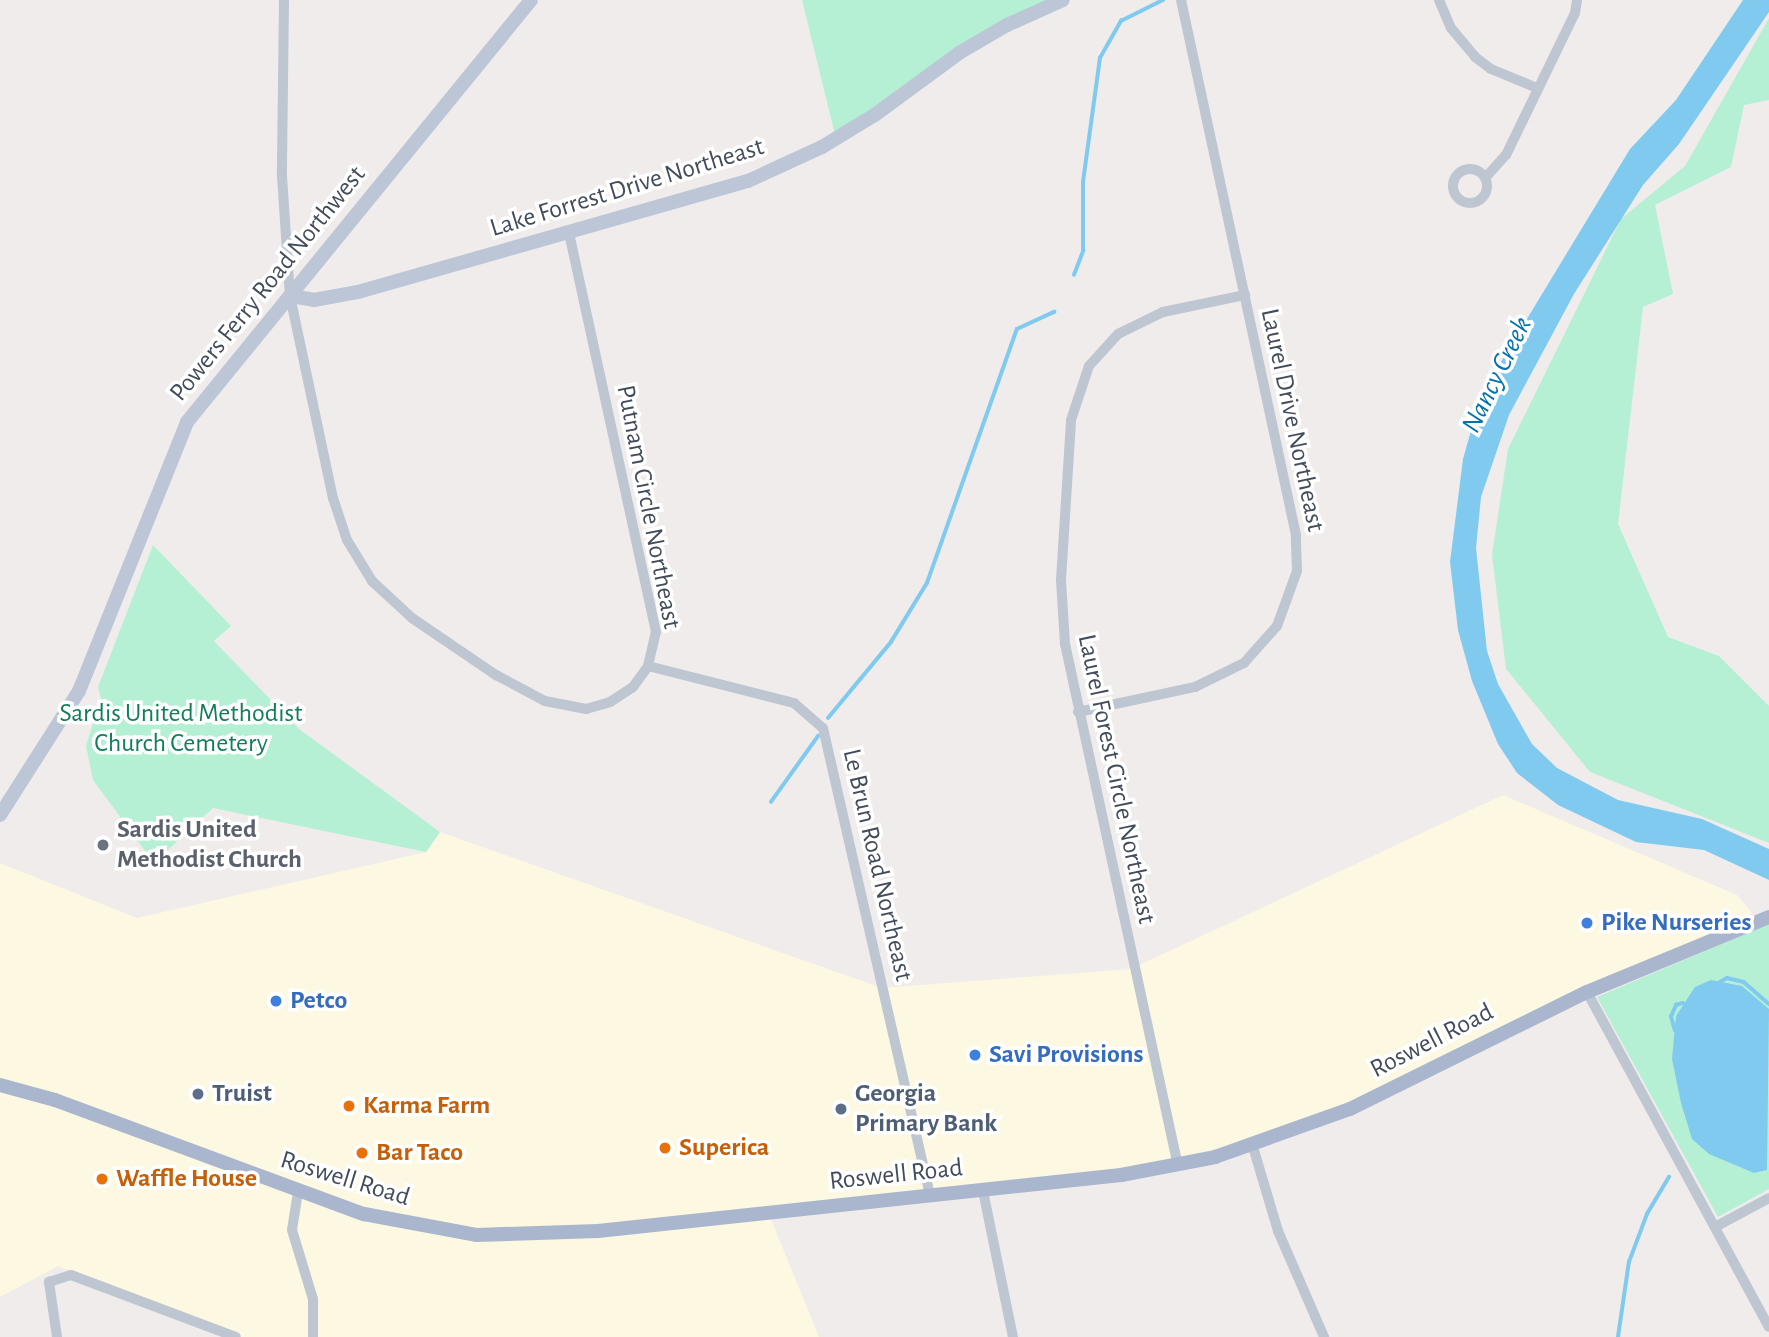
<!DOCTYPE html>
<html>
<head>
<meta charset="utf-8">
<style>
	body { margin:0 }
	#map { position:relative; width:1769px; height:1337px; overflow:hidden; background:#efeceb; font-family:"Alegreya Sans",sans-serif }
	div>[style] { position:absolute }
	.commercial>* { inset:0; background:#fcf8e2 }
	.green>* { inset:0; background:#b6f0d4 }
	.water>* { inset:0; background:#80caf0 }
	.stream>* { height:3.5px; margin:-1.75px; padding:0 1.75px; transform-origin:1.75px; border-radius:1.75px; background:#80caf0 }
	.street>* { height:10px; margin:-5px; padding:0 5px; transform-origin:5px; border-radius:5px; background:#bec6d2 }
	.street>.ring { margin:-5px; padding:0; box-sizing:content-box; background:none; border:10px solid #bec6d2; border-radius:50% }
	.secondary>* { height:14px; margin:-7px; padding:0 7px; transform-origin:7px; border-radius:7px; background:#bcc6d7 }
	.primary>* { height:14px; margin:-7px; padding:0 7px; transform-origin:7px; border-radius:7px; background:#a9b6cd }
	.dots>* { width:19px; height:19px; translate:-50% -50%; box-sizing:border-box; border:4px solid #fff; border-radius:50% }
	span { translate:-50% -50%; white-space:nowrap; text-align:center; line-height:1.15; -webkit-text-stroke:7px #fff; paint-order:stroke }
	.street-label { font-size:26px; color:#434c5a }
	.park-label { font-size:26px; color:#117e56 }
	.worship-label { font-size:26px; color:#5b616d; font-weight:700 }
	.left { translate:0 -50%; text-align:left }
	.shop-label { font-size:26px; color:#366cbe; font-weight:700 }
	.service-label { font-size:26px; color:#4e5e75; font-weight:700 }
	.food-label { font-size:26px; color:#c56008; font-weight:700 }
	.water-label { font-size:28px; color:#0473ac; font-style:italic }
</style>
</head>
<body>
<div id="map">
	<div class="commercial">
		<div style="clip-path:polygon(1503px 795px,1737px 895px,1752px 913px,1355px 1104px,1231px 1145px,1118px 1172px,770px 1217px,819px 1337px,224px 1337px,58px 1266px,0 1297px,0 863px,137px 918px,426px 852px,440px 832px,882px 988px,1131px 969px)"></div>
	</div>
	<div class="green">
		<div style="clip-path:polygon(802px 0,1069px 0,1015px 16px,836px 139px)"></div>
		<div style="clip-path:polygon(1769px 18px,1769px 100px,1744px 105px,1731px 167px,1655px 205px,1673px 294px,1643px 307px,1618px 524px,1668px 637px,1719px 656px,1769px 706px,1769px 843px,1590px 772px,1506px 669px,1492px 555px,1508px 449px,1621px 219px,1685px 166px)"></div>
		<div style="clip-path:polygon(153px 545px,231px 626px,214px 641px,299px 729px,440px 832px,426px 852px,213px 808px,154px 863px,93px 780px,86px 746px,101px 698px,98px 687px)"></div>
		<div style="clip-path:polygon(1769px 924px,1769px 1189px,1718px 1217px,1597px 997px)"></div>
	</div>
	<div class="water">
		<div style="clip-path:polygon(1743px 0,1769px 0,1769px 12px,1679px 144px,1643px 185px,1574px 294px,1509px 415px,1481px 497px,1476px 548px,1487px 651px,1498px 684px,1532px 744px,1557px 768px,1618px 800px,1702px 819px,1769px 849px,1769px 880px,1704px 850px,1636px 842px,1558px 805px,1517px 773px,1498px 744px,1472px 681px,1458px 630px,1450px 562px,1463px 459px,1474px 420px,1499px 365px,1630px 149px,1676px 100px)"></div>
		<div style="clip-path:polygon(1711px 980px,1742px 986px,1769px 1009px,1767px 1170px,1754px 1173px,1709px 1154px,1692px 1139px,1681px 1103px,1672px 1059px,1676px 1016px,1695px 987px)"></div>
	</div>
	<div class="stream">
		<div style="left:1074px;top:275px;width:26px;rotate:-69deg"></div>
		<div style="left:1083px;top:251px;width:69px;rotate:-90deg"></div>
		<div style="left:1083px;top:182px;width:125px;rotate:-82.2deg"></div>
		<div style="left:1100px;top:58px;width:43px;rotate:-60.4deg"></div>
		<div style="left:1121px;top:21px;width:47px;rotate:-26.6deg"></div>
		<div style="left:828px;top:718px;width:99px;rotate:-50.3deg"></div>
		<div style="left:891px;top:642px;width:69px;rotate:-58.6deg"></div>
		<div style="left:927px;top:583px;width:269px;rotate:-70.5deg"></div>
		<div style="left:1017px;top:329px;width:41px;rotate:-24.7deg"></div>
		<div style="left:771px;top:802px;width:81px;rotate:-54.5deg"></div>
		<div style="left:1720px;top:982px;width:8px;rotate:-30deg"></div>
		<div style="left:1727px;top:978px;width:17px;rotate:13deg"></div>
		<div style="left:1744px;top:982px;width:33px;rotate:41deg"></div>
		<div style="left:1675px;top:1031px;width:15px;rotate:-106deg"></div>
		<div style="left:1671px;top:1017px;width:13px;rotate:-67deg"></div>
		<div style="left:1676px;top:1005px;width:7px;rotate:-16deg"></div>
		<div style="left:1618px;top:1337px;width:76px;rotate:-81.7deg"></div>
		<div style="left:1629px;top:1262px;width:51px;rotate:-69.4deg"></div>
		<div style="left:1647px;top:1214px;width:43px;rotate:-59.3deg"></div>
	</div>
	<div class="street">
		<div style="left:284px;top:0;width:176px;rotate:90.7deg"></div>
		<div style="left:282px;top:176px;width:120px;rotate:86.2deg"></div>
		<div style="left:290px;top:296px;width:207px;rotate:78deg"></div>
		<div style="left:333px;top:498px;width:44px;rotate:71.6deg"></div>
		<div style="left:347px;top:540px;width:48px;rotate:58.6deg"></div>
		<div style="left:372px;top:581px;width:54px;rotate:42.8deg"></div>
		<div style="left:412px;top:618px;width:102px;rotate:34.2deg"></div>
		<div style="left:496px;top:675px;width:55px;rotate:28deg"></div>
		<div style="left:545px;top:701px;width:42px;rotate:11deg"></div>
		<div style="left:586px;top:709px;width:25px;rotate:-16deg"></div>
		<div style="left:610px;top:702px;width:27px;rotate:-33deg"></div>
		<div style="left:633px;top:687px;width:26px;rotate:-54deg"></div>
		<div style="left:648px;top:666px;width:35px;rotate:-77deg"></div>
		<div style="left:656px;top:632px;width:408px;rotate:-102.3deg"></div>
		<div style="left:1439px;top:0;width:30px;rotate:67deg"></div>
		<div style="left:1451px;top:28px;width:38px;rotate:50deg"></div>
		<div style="left:1475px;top:57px;width:20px;rotate:37deg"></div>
		<div style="left:1491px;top:69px;width:50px;rotate:22.4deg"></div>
		<div class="ring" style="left:1453px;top:169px;width:24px;height:24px"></div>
		<div style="left:1486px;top:177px;width:30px;rotate:-48deg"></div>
		<div style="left:1506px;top:155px;width:158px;rotate:-64.1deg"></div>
		<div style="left:1575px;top:13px;width:13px;rotate:-81deg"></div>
		<div style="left:648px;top:666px;width:151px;rotate:14.2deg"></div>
		<div style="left:794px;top:703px;width:38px;rotate:41deg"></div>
		<div style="left:823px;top:728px;width:480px;rotate:77.1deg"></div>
		<div style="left:1078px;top:712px;width:120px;rotate:-12.1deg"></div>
		<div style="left:1195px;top:687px;width:55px;rotate:-26.1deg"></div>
		<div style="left:1244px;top:663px;width:50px;rotate:-48.3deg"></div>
		<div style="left:1277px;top:626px;width:59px;rotate:-70deg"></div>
		<div style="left:1297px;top:571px;width:36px;rotate:-92deg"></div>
		<div style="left:1296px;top:535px;width:547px;rotate:-102.13deg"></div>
		<div style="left:1587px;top:992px;width:381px;rotate:61.5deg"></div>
		<div style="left:1253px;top:1147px;width:88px;rotate:73.4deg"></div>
		<div style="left:1278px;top:1231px;width:116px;rotate:66.5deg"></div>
		<div style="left:1178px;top:1166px;width:534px;rotate:-102.21deg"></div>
		<div style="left:1065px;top:644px;width:64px;rotate:-93.6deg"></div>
		<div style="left:1061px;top:580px;width:160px;rotate:-86.4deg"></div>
		<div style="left:1071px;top:420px;width:57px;rotate:-71.6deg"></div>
		<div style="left:1089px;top:366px;width:43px;rotate:-47.8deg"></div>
		<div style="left:1118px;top:334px;width:50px;rotate:-26.1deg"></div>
		<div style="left:1163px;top:312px;width:84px;rotate:-11.7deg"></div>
		<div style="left:983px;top:1191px;width:149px;rotate:78.4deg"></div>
		<div style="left:298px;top:1192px;width:38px;rotate:99deg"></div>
		<div style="left:292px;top:1230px;width:72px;rotate:73.1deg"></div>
		<div style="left:313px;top:1299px;width:38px;rotate:90deg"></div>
		<div style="left:1715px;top:1227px;width:61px;rotate:-28.2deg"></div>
		<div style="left:57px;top:1337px;width:56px;rotate:-98.3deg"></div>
		<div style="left:49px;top:1282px;width:23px;rotate:-18deg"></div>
		<div style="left:71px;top:1275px;width:176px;rotate:20.6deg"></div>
	</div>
	<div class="secondary">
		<div style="left:290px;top:296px;width:24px;rotate:9deg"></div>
		<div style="left:314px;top:300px;width:45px;rotate:-10.3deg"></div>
		<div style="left:358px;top:292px;width:405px;rotate:-15.9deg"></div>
		<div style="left:748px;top:181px;width:81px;rotate:-24.7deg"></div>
		<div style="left:822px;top:147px;width:63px;rotate:-31.4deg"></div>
		<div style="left:876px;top:114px;width:103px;rotate:-36.3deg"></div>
		<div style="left:959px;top:53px;width:56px;rotate:-30.3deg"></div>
		<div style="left:1007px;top:25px;width:61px;rotate:-24.1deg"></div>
		<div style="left:0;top:815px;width:147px;rotate:-57.5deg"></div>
		<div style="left:79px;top:691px;width:290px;rotate:-68.1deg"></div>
		<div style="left:187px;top:422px;width:544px;rotate:-50.81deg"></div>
	</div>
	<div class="primary">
		<div style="left:0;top:1085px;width:57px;rotate:15.3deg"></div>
		<div style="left:55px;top:1100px;width:329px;rotate:20.3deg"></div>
		<div style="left:364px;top:1214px;width:114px;rotate:10.6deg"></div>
		<div style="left:476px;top:1235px;width:122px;rotate:-1.9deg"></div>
		<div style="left:598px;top:1231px;width:526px;rotate:-6.11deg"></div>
		<div style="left:1121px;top:1175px;width:96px;rotate:-10.8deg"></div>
		<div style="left:1215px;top:1157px;width:143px;rotate:-19.6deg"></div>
		<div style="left:1350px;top:1109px;width:264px;rotate:-26.3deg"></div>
		<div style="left:1587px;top:992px;width:197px;rotate:-22.4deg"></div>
	</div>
	<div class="dots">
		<div style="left:103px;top:845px;background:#6b7280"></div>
		<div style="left:1587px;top:923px;background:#3f7fe0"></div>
		<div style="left:276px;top:1001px;background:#3f7fe0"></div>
		<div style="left:975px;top:1055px;background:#3f7fe0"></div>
		<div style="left:198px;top:1094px;background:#5c6f8a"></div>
		<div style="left:349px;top:1106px;background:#e8710a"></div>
		<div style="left:841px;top:1109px;background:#5c6f8a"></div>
		<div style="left:665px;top:1148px;background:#e8710a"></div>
		<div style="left:362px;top:1153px;background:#e8710a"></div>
		<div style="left:102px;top:1179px;background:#e8710a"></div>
	</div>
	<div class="street-label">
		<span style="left:627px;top:188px;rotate:-17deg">Lake Forrest Drive Northeast</span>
		<span style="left:268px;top:284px;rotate:-51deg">Powers Ferry Road Northwest</span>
		<span style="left:1292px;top:420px;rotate:78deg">Laurel Drive Northeast</span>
		<span style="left:648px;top:507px;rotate:79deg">Putnam Circle Northeast</span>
		<span style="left:1116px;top:779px;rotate:78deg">Laurel Forest Circle Northeast</span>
		<span style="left:877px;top:865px;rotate:77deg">Le Brun Road Northeast</span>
		<span style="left:1432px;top:1041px;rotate:-27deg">Roswell Road</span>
		<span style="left:896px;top:1175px;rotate:-6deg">Roswell Road</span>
		<span style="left:345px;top:1179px;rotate:17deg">Roswell Road</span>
	</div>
	<div class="park-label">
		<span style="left:181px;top:729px">Sardis United Methodist<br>Church Cemetery</span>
	</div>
	<div class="worship-label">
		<span class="left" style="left:117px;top:845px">Sardis United<br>Methodist Church</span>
	</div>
	<div class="shop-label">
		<span class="left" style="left:1601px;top:923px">Pike Nurseries</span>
		<span class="left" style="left:290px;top:1001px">Petco</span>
		<span class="left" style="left:989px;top:1055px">Savi Provisions</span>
	</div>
	<div class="service-label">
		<span class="left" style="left:212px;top:1094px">Truist</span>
		<span class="left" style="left:855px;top:1109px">Georgia<br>Primary Bank</span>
	</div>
	<div class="food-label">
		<span class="left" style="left:363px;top:1106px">Karma Farm</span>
		<span class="left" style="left:679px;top:1148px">Superica</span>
		<span class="left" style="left:376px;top:1153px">Bar Taco</span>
		<span class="left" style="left:116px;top:1179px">Waffle House</span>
	</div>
	<div class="water-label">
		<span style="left:1497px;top:375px;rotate:-64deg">Nancy Creek</span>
	</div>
</div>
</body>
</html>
